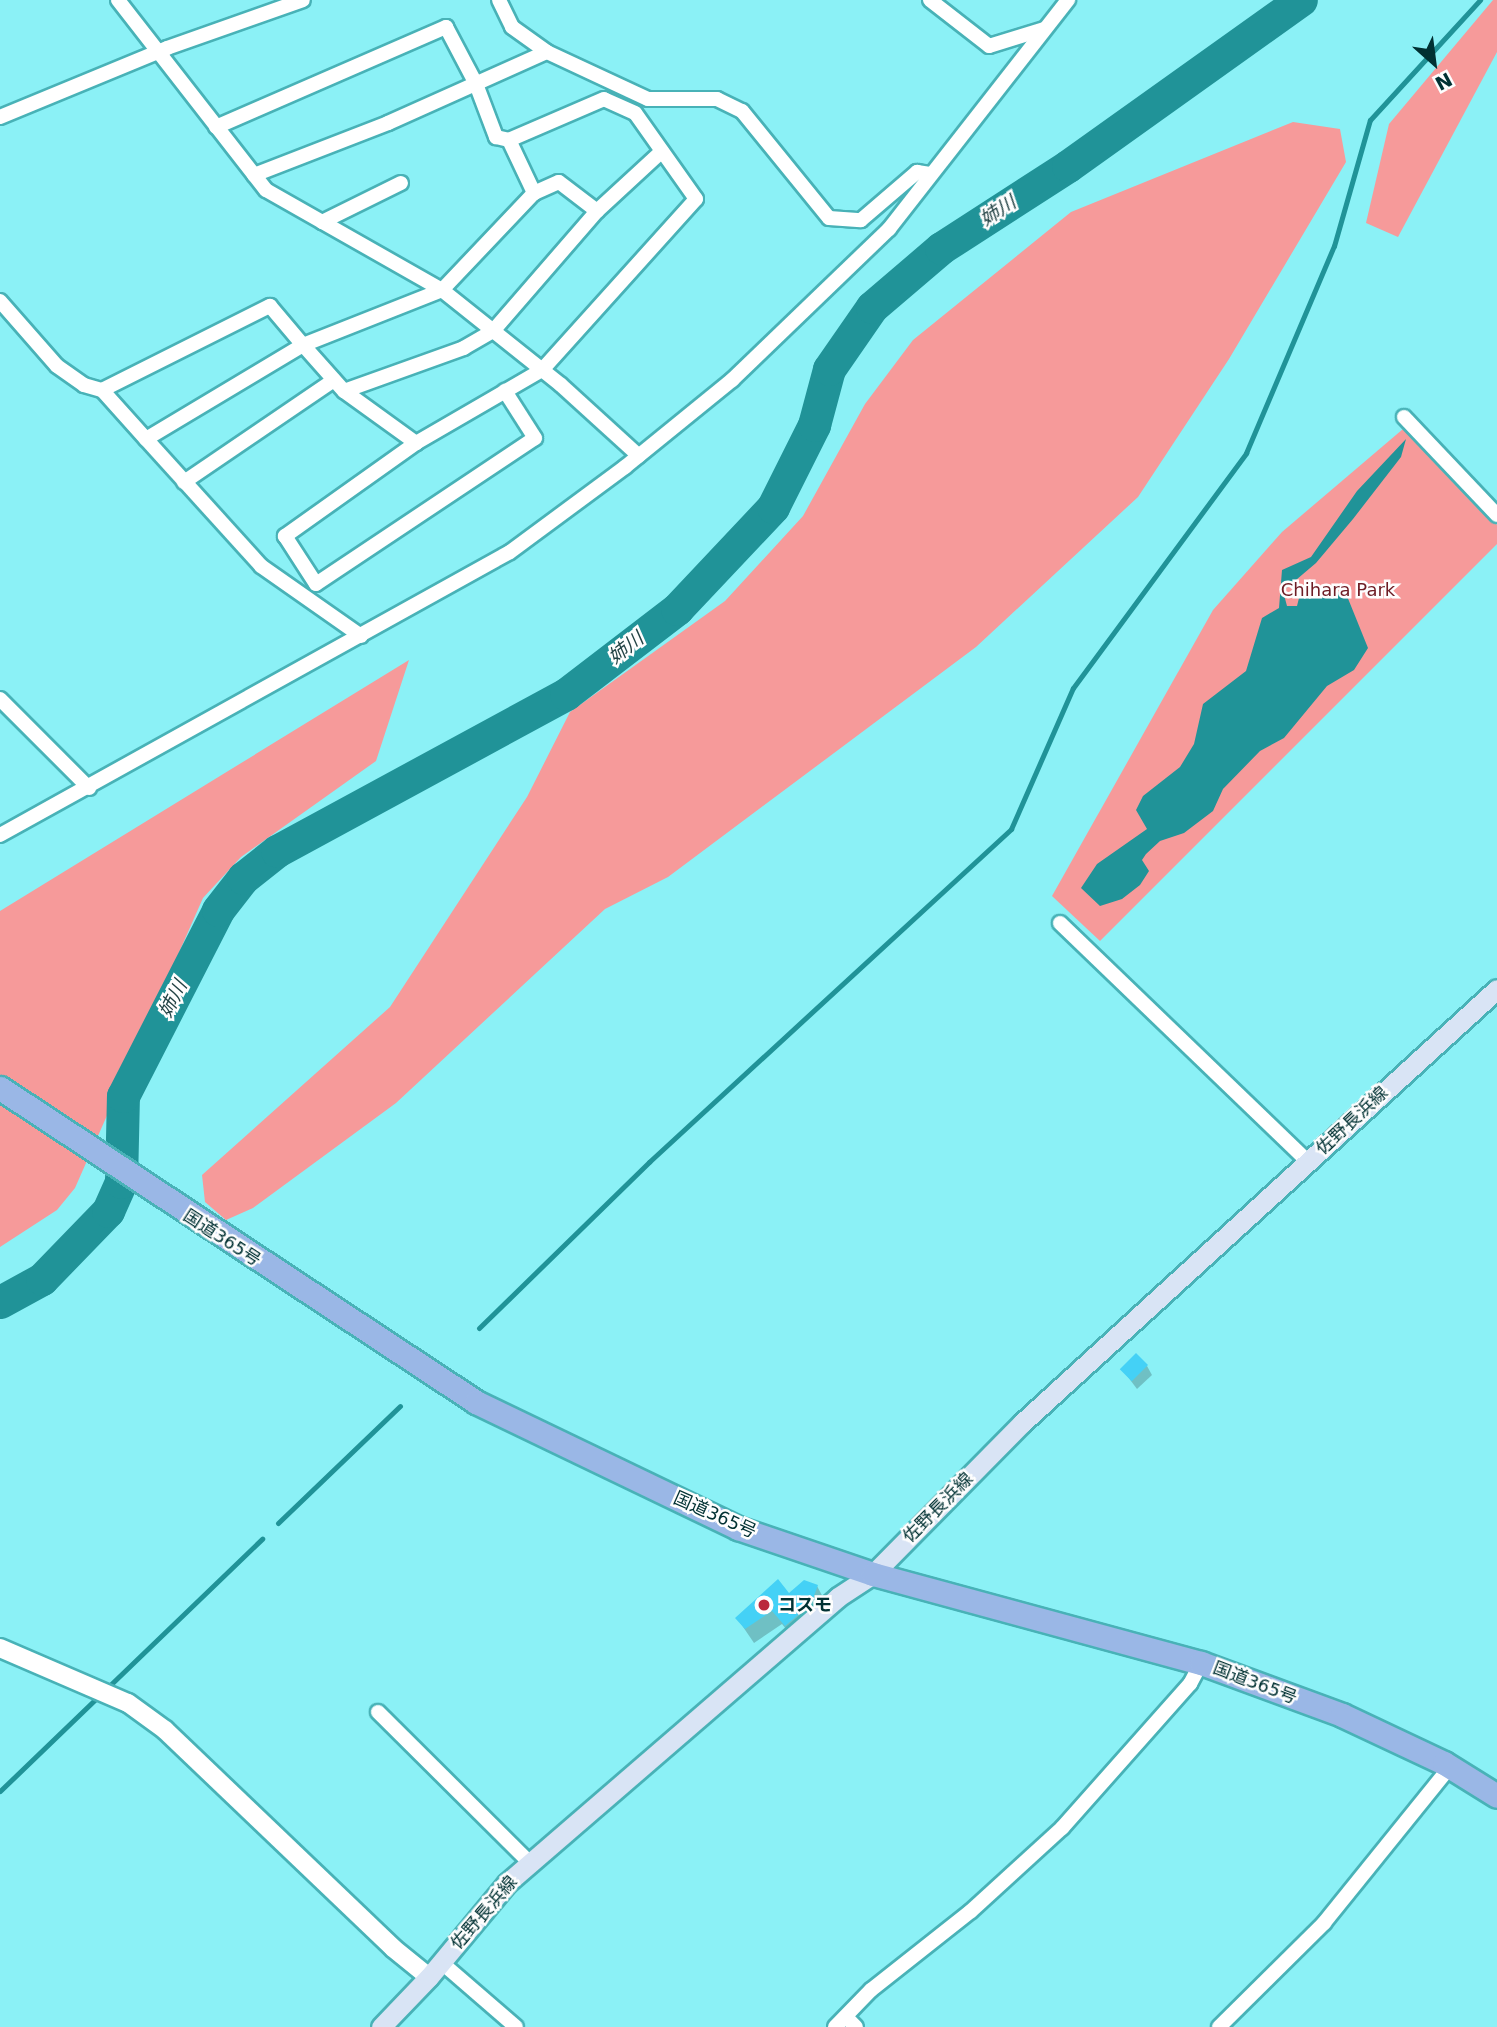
<!DOCTYPE html>
<html>
<head>
<meta charset="utf-8">
<style>
	body { margin:0 }
	#map { position:relative; width:1497px; height:2027px; overflow:hidden; background:#8bf1f6; font-family:"DejaVu Sans","Noto Sans JP",sans-serif }
	div>[style] { position:absolute }
	.green>* { inset:0; background:#f69a9a }
	.water>* { inset:0; background:#209398 }
	.shadow>* { inset:0; background:#0003 }
	.stream>* { height:5px; margin:-2.5px; padding:0 2.5px; transform-origin:2.5px; border-radius:2.5px; background:#209398 }
	.river>* { height:33px; margin:-16.5px; padding:0 16.5px; transform-origin:16.5px; border-radius:16.5px; background:#209398 }
	.building>* { inset:0; background:#44d1f6; transform-origin:0 0 }
	.roads { filter:drop-shadow(2px 0 #48b2b7) drop-shadow(-2px 0 #48b2b7) drop-shadow(0 2px #48b2b7) drop-shadow(0 -2px #48b2b7) }
	.minor>* { height:14px; margin:-7px; padding:0 7px; transform-origin:7px; border-radius:7px; background:#fff }
	.tertiary>* { height:18px; margin:-9px; padding:0 9px; transform-origin:9px; border-radius:9px; background:#fff }
	.secondary>* { height:19px; margin:-9.5px; padding:0 9.5px; transform-origin:9.5px; border-radius:9.5px; background:#d9e4f5 }
	.trunk>* { height:23px; margin:-11.5px; padding:0 11.5px; transform-origin:11.5px; border-radius:11.5px; background:#9ab7e6 }
	.dots>* { width:19px; height:19px; translate:-50% -50%; box-sizing:border-box; border:4px solid #fefefe; border-radius:50% }
	span { translate:-50% -50%; white-space:nowrap; text-align:center; line-height:1.15; -webkit-text-stroke:5px #fefefe; paint-order:stroke }
	.park-label { font-size:18px; color:#6e1d25 }
	.street-label { font-size:18px; color:#013133 }
	.poi-label { font-size:18px; color:#013133; font-weight:700 }
	.left { translate:0 -50%; text-align:left }
	.water-label { font-size:19px; color:#234345; font-style:italic }
	.north { position:absolute; left:1399px; top:28px; width:70px; height:70px; -webkit-text-stroke:5px #fefefe; paint-order:stroke; rotate:152deg; font-size:19px; font-weight:700; line-height:28px; text-align:center; color:#013133 }
	.north::after { content:''; display:block; margin:auto; width:24px; height:32px; background:#013133; clip-path:polygon(50% 0,100% 100%,50% 72%,0 100%) }
</style>
</head>
<body>
<div id="map">
	<div class="green">
		<div style="clip-path:polygon(1493px 0,1497px 0,1497px 52px,1398px 237px,1366px 223px,1389px 124px)"></div>
		<div style="clip-path:polygon(1293px 122px,1340px 129px,1346px 162px,1229px 359px,1138px 497px,976px 647px,668px 877px,605px 909px,396px 1103px,253px 1208px,226px 1220px,205px 1202px,202px 1175px,390px 1007px,527px 797px,570px 712px,725px 601px,803px 516px,865px 404px,913px 340px,1071px 212px)"></div>
		<div style="clip-path:polygon(1403px 429px,1497px 525px,1497px 544px,1100px 941px,1052px 896px,1213px 610px,1282px 532px)"></div>
		<div style="clip-path:polygon(409px 660px,376px 761px,241px 857px,203px 898px,75px 1188px,57px 1210px,0 1247px,0 911px)"></div>
	</div>
	<div class="water">
		<div style="clip-path:polygon(1406px 439px,1401px 457px,1353px 519px,1316px 563px,1283px 591px,1287px 606px,1297px 606px,1299px 598px,1323px 585px,1347px 596px,1368px 648px,1354px 670px,1327px 686px,1284px 738px,1260px 751px,1223px 789px,1213px 811px,1184px 833px,1160px 841px,1146px 854px,1142px 860px,1149px 871px,1140px 885px,1122px 899px,1100px 906px,1081px 888px,1097px 864px,1147px 829px,1136px 810px,1143px 796px,1180px 767px,1194px 744px,1203px 704px,1246px 671px,1262px 618px,1279px 608px,1282px 570px,1311px 557px,1357px 491px)"></div>
	</div>
	<div class="shadow">
		<div style="clip-path:polygon(1147px 1366px,1152px 1375px,1137px 1389px,1122px 1369px)"></div>
		<div style="clip-path:polygon(817px 1586px,825px 1601px,795px 1640px,782px 1624px,754px 1643px,737px 1618px)"></div>
	</div>
	<div class="stream">
		<div style="left:479px;top:1328px;width:238px;rotate:-44.3deg"></div>
		<div style="left:649px;top:1162px;width:492px;rotate:-42.6deg"></div>
		<div style="left:1011px;top:829px;width:154px;rotate:-66.3deg"></div>
		<div style="left:1073px;top:688px;width:292px;rotate:-53.6deg"></div>
		<div style="left:1246px;top:453px;width:225px;rotate:-67deg"></div>
		<div style="left:1334px;top:246px;width:131px;rotate:-74.1deg"></div>
		<div style="left:1370px;top:120px;width:163px;rotate:-47.5deg"></div>
		<div style="left:278px;top:1523px;width:169px;rotate:-43.8deg"></div>
		<div style="left:0;top:1791px;width:364px;rotate:-43.9deg"></div>
	</div>
	<div class="river">
		<div style="left:0;top:1302px;width:48px;rotate:-28.7deg"></div>
		<div style="left:42px;top:1279px;width:95px;rotate:-45.9deg"></div>
		<div style="left:108px;top:1211px;width:32px;rotate:-66deg"></div>
		<div style="left:121px;top:1182px;width:86px;rotate:-88.7deg"></div>
		<div style="left:123px;top:1096px;width:209px;rotate:-62.9deg"></div>
		<div style="left:218px;top:910px;width:41px;rotate:-52deg"></div>
		<div style="left:243px;top:878px;width:43px;rotate:-38.5deg"></div>
		<div style="left:277px;top:851px;width:329px;rotate:-28.5deg"></div>
		<div style="left:566px;top:694px;width:140px;rotate:-37.4deg"></div>
		<div style="left:677px;top:609px;width:140px;rotate:-46.7deg"></div>
		<div style="left:773px;top:507px;width:92px;rotate:-63.4deg"></div>
		<div style="left:814px;top:425px;width:58px;rotate:-75deg"></div>
		<div style="left:829px;top:369px;width:75px;rotate:-55.3deg"></div>
		<div style="left:872px;top:307px;width:91px;rotate:-40.5deg"></div>
		<div style="left:941px;top:248px;width:151px;rotate:-32.8deg"></div>
		<div style="left:1068px;top:166px;width:286px;rotate:-35.5deg"></div>
	</div>
	<div class="building">
		<div style="left:1136px;top:1353px;width:17px;height:23px;rotate:45deg"></div>
		<div style="clip-path:polygon(778px 1579px,789px 1593px,804px 1580px,818px 1585px,811px 1604px,785px 1626px,772px 1611px,745px 1629px,735px 1618px)"></div>
	</div>
	<div class="roads">
		<div class="minor">
			<div style="left:118px;top:0;width:241px;rotate:52.1deg"></div>
			<div style="left:266px;top:190px;width:202px;rotate:29.6deg"></div>
			<div style="left:442px;top:290px;width:152px;rotate:38.6deg"></div>
			<div style="left:561px;top:385px;width:105px;rotate:42.3deg"></div>
			<div style="left:499px;top:0;width:30px;rotate:64deg"></div>
			<div style="left:512px;top:27px;width:43px;rotate:35.5deg"></div>
			<div style="left:547px;top:52px;width:111px;rotate:25deg"></div>
			<div style="left:648px;top:99px;width:69px"></div>
			<div style="left:717px;top:99px;width:28px;rotate:26deg"></div>
			<div style="left:742px;top:111px;width:138px;rotate:50.9deg"></div>
			<div style="left:829px;top:218px;width:32px;rotate:4deg"></div>
			<div style="left:861px;top:220px;width:74px;rotate:-40.6deg"></div>
			<div style="left:917px;top:172px;width:13px;rotate:9deg"></div>
			<div style="left:930px;top:0;width:75px;rotate:37.9deg"></div>
			<div style="left:989px;top:46px;width:58px;rotate:-17.2deg"></div>
			<div style="left:0;top:117px;width:181px;rotate:-22.4deg"></div>
			<div style="left:167px;top:48px;width:144px;rotate:-19.4deg"></div>
			<div style="left:216px;top:127px;width:251px;rotate:-23.5deg"></div>
			<div style="left:446px;top:27px;width:64px;rotate:62.2deg"></div>
			<div style="left:476px;top:84px;width:57px;rotate:69.3deg"></div>
			<div style="left:496px;top:137px;width:13px;rotate:13deg"></div>
			<div style="left:254px;top:175px;width:144px;rotate:-21.2deg"></div>
			<div style="left:388px;top:123px;width:174px;rotate:-24.1deg"></div>
			<div style="left:597px;top:211px;width:159px;rotate:130.9deg"></div>
			<div style="left:493px;top:331px;width:34px;rotate:150deg"></div>
			<div style="left:464px;top:348px;width:127px;rotate:160.3deg"></div>
			<div style="left:344px;top:391px;width:89px;rotate:35.8deg"></div>
			<div style="left:416px;top:443px;width:146px;rotate:-30.1deg"></div>
			<div style="left:542px;top:370px;width:230px;rotate:-48deg"></div>
			<div style="left:696px;top:199px;width:105px;rotate:-125.3deg"></div>
			<div style="left:635px;top:113px;width:34px;rotate:-156deg"></div>
			<div style="left:604px;top:99px;width:103px;rotate:156.7deg"></div>
			<div style="left:509px;top:140px;width:59px;rotate:64.7deg"></div>
			<div style="left:534px;top:193px;width:27px;rotate:-24deg"></div>
			<div style="left:559px;top:182px;width:48px;rotate:37.3deg"></div>
			<div style="left:597px;top:211px;width:88px;rotate:-42.7deg"></div>
			<div style="left:322px;top:222px;width:88px;rotate:-26.3deg"></div>
			<div style="left:0;top:301px;width:86px;rotate:48.8deg"></div>
			<div style="left:57px;top:366px;width:33px;rotate:35deg"></div>
			<div style="left:84px;top:385px;width:19px;rotate:16deg"></div>
			<div style="left:344px;top:391px;width:62px;rotate:-131.7deg"></div>
			<div style="left:303px;top:345px;width:149px;rotate:-21.6deg"></div>
			<div style="left:442px;top:290px;width:134px;rotate:-46.5deg"></div>
			<div style="left:1404px;top:417px;width:135px;rotate:46.5deg"></div>
			<div style="left:146px;top:439px;width:66px;rotate:-131.9deg"></div>
			<div style="left:102px;top:390px;width:188px;rotate:-26.6deg"></div>
			<div style="left:270px;top:306px;width:51px;rotate:49.8deg"></div>
			<div style="left:303px;top:345px;width:183px;rotate:149.1deg"></div>
			<div style="left:146px;top:439px;width:171px;rotate:47.8deg"></div>
			<div style="left:261px;top:566px;width:122px;rotate:35deg"></div>
			<div style="left:416px;top:443px;width:161px;rotate:144.6deg"></div>
			<div style="left:285px;top:536px;width:57px;rotate:57.1deg"></div>
			<div style="left:316px;top:584px;width:263px;rotate:-33.7deg"></div>
			<div style="left:535px;top:438px;width:56px;rotate:-122.6deg"></div>
			<div style="left:184px;top:482px;width:181px;rotate:-34.2deg"></div>
			<div style="left:0;top:699px;width:126px;rotate:45deg"></div>
			<div style="left:0;top:835px;width:583px;rotate:-29.03deg"></div>
			<div style="left:510px;top:552px;width:143px;rotate:-36.5deg"></div>
			<div style="left:625px;top:467px;width:138px;rotate:-39.1deg"></div>
			<div style="left:732px;top:380px;width:218px;rotate:-43.9deg"></div>
			<div style="left:889px;top:229px;width:291px;rotate:-52deg"></div>
			<div style="left:1060px;top:923px;width:344px;rotate:43.9deg"></div>
			<div style="left:378px;top:1712px;width:214px;rotate:44.8deg"></div>
			<div style="left:441px;top:1962px;width:99px;rotate:40.9deg"></div>
			<div style="left:846px;top:2017px;width:14px;rotate:45deg"></div>
			<div style="left:835px;top:2027px;width:52px;rotate:-45.8deg"></div>
			<div style="left:871px;top:1990px;width:127px;rotate:-38.3deg"></div>
			<div style="left:971px;top:1911px;width:123px;rotate:-42.4deg"></div>
			<div style="left:1062px;top:1828px;width:193px;rotate:-48.4deg"></div>
			<div style="left:1190px;top:1684px;width:24px;rotate:-62deg"></div>
			<div style="left:1219px;top:2027px;width:148px;rotate:-44.7deg"></div>
			<div style="left:1324px;top:1923px;width:201px;rotate:-51.1deg"></div>
		</div>
		<div class="tertiary">
			<div style="left:0;top:1648px;width:139px;rotate:23.3deg"></div>
			<div style="left:128px;top:1703px;width:46px;rotate:36.1deg"></div>
			<div style="left:165px;top:1730px;width:315px;rotate:43.7deg"></div>
			<div style="left:393px;top:1948px;width:46px;rotate:38.9deg"></div>
		</div>
		<div class="secondary">
			<div style="left:381px;top:2027px;width:69px;rotate:-46.2deg"></div>
			<div style="left:429px;top:1977px;width:122px;rotate:-50.3deg"></div>
			<div style="left:507px;top:1883px;width:437px;rotate:-40.8deg"></div>
			<div style="left:838px;top:1597px;width:42px;rotate:-33.3deg"></div>
			<div style="left:873px;top:1574px;width:212px;rotate:-45.4deg"></div>
			<div style="left:1022px;top:1423px;width:643px;rotate:-42.42deg"></div>
		</div>
		<div class="trunk">
			<div style="left:0;top:1088px;width:570px;rotate:33.41deg"></div>
			<div style="left:476px;top:1402px;width:291px;rotate:25.7deg"></div>
			<div style="left:738px;top:1528px;width:143px;rotate:18.8deg"></div>
			<div style="left:873px;top:1574px;width:340px;rotate:15.2deg"></div>
			<div style="left:1201px;top:1663px;width:150px;rotate:20.2deg"></div>
			<div style="left:1342px;top:1715px;width:113px;rotate:25.2deg"></div>
			<div style="left:1444px;top:1763px;width:62px;rotate:31.9deg"></div>
		</div>
	</div>
	<div class="dots">
		<div style="left:764px;top:1605px;background:#ba293c"></div>
	</div>
	<div class="park-label">
		<span style="left:1338px;top:590px">Chihara Park</span>
	</div>
	<div class="street-label">
		<span style="left:1352px;top:1121px;rotate:-43deg">佐野長浜線</span>
		<span style="left:222px;top:1238px;rotate:33deg">国道365号</span>
		<span style="left:938px;top:1508px;rotate:-45deg">佐野長浜線</span>
		<span style="left:715px;top:1515px;rotate:24deg">国道365号</span>
		<span style="left:1255px;top:1683px;rotate:21deg">国道365号</span>
		<span style="left:484px;top:1913px;rotate:-49deg">佐野長浜線</span>
	</div>
	<div class="poi-label">
		<span class="left" style="left:778px;top:1605px">コスモ</span>
	</div>
	<div class="water-label">
		<span style="left:998px;top:211px;rotate:-33deg">姉川</span>
		<span style="left:626px;top:648px;rotate:-38deg">姉川</span>
		<span style="left:173px;top:999px;rotate:-63deg">姉川</span>
	</div>
	<div class="north">N</div>
</div>
</body>
</html>
